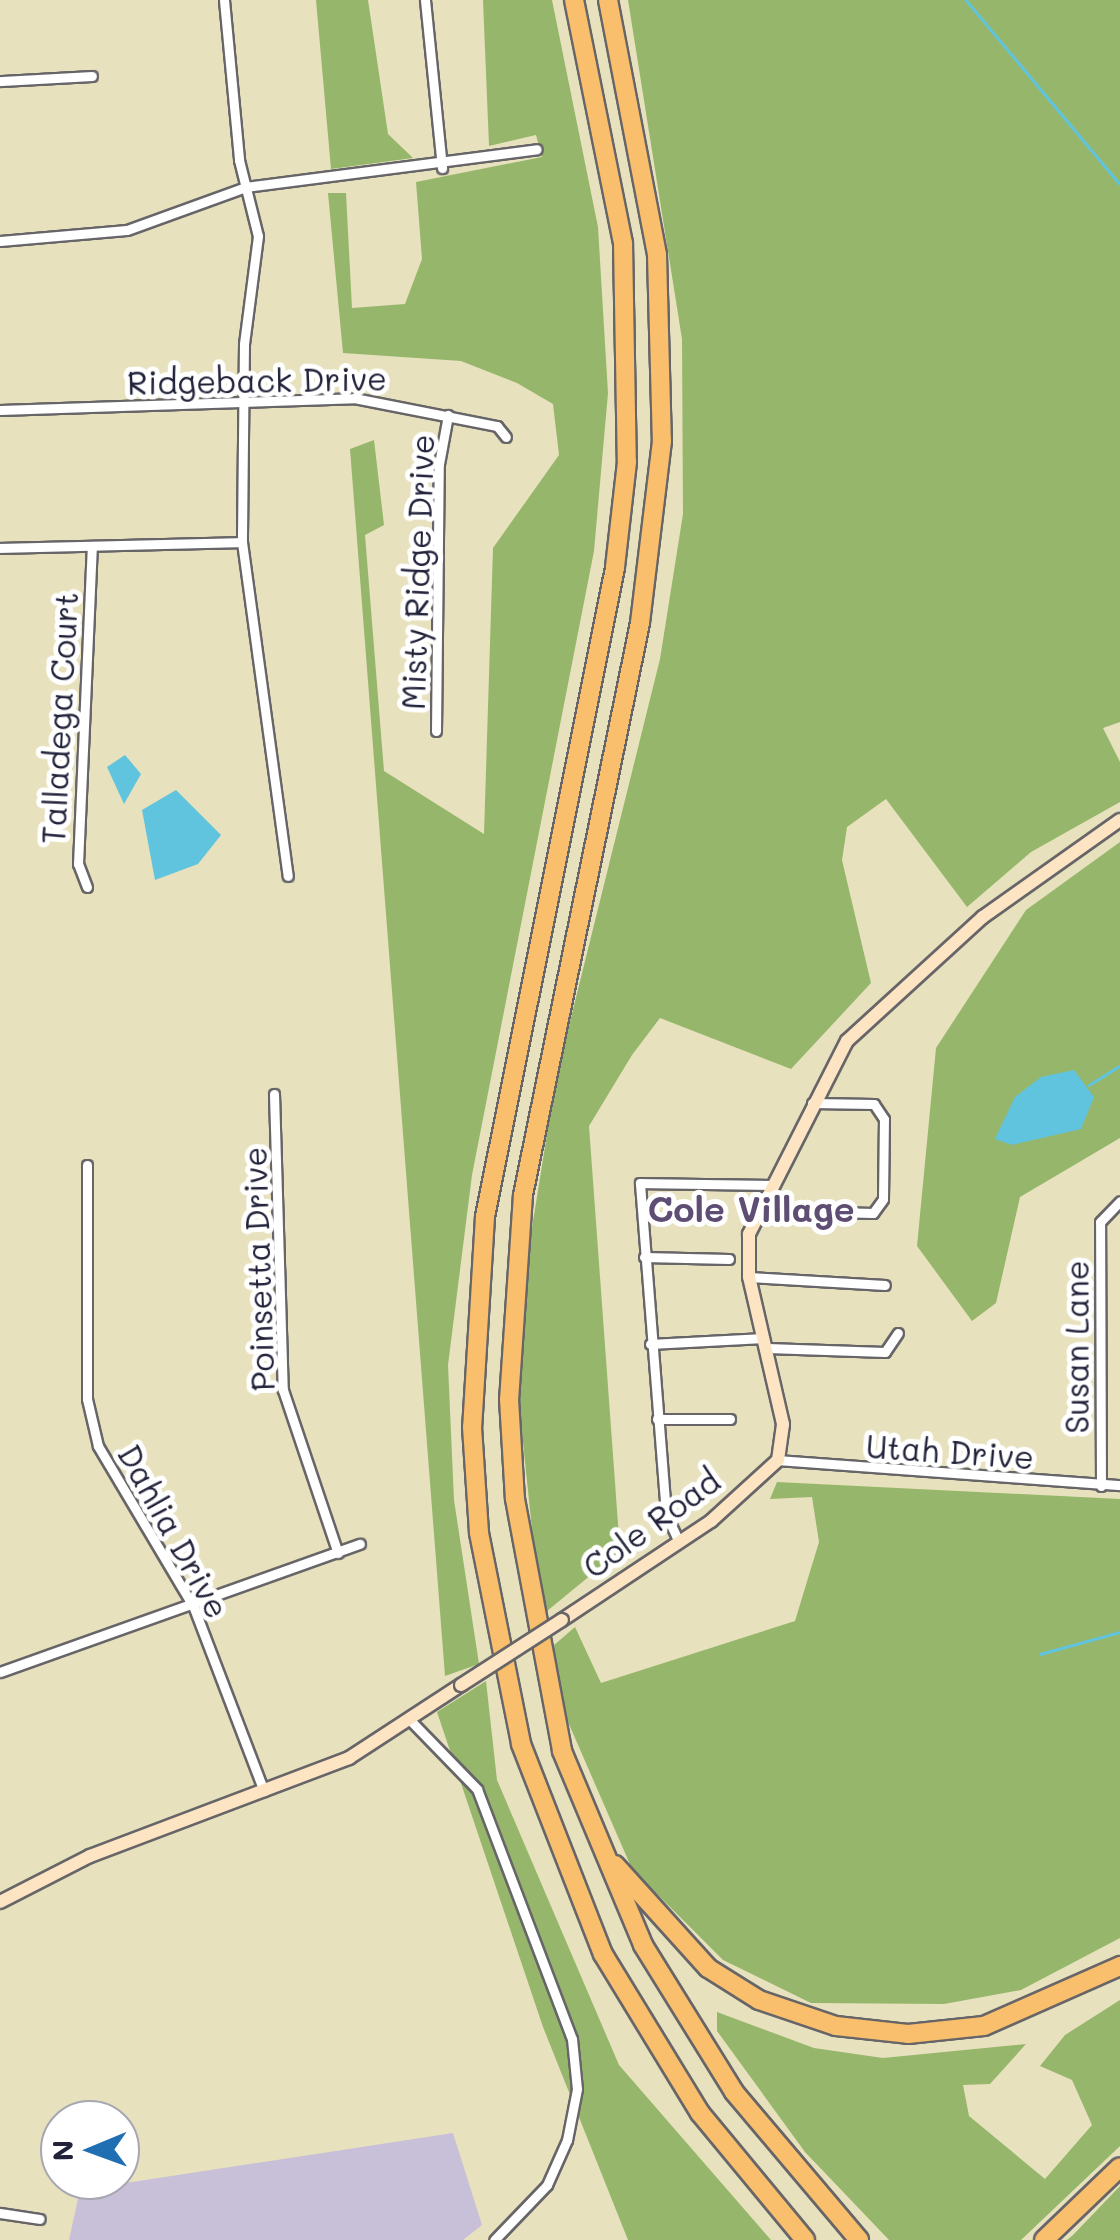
<!DOCTYPE html>
<html>
<head>
<meta charset="utf-8">
<style>
	body { margin:0 }
	#map { position:relative; width:1120px; height:2240px; overflow:hidden; background:#e7e1bd; font-family:Mali,sans-serif }
	div>[style] { position:absolute }
	.industrial>* { inset:0; background:#c8bfd8 }
	.forest>* { inset:0; background:#96b76b }
	.water>* { inset:0; background:#60c4de }
	.stream>* { height:2.5px; margin:-1.25px; padding:0 1.25px; transform-origin:1.25px; border-radius:1.25px; background:#60c4de }
	.roads { filter:drop-shadow(2px 0 #676568) drop-shadow(-2px 0 #676568) drop-shadow(0 2px #676568) drop-shadow(0 -2px #676568) }
	.street>* { height:9px; margin:-4.5px; padding:0 4.5px; transform-origin:4.5px; border-radius:4.5px; background:#fff }
	.secondary>* { height:12px; margin:-6px; padding:0 6px; transform-origin:6px; border-radius:6px; background:#fde5c4 }
	.highway>* { height:18px; margin:-9px; padding:0 9px; transform-origin:9px; border-radius:9px; background:#f9bf6c }
	.bridges { filter:drop-shadow(2px 0 #676568) drop-shadow(-2px 0 #676568) drop-shadow(0 2px #676568) drop-shadow(0 -2px #676568) }
	.secondary-bridge>* { height:12px; margin:-6px; padding:0 6px; transform-origin:6px; border-radius:6px; background:#fde5c4 }
	span { translate:-50% -50%; white-space:nowrap; text-align:center; line-height:1.15; -webkit-text-stroke:10px #fff; paint-order:stroke }
	.street-label { font-size:32px; color:#22223b }
	.neighbourhood-label { font-size:35px; color:#5e4e73; font-weight:700 }
	.north { position:absolute; left:40px; top:2100px; width:100px; height:100px; box-sizing:border-box; background:#fff; border:2px solid #a7a7b1; border-radius:50%; rotate:269deg; font-size:28px; font-weight:700; line-height:40px; text-align:center; color:#22223b }
	.north::after { content:''; display:block; margin:auto; width:35px; height:45px; background:#1f6fb2; clip-path:polygon(50% 0,100% 100%,50% 72%,0 100%) }
</style>
</head>
<body>
<div id="map">
	<div class="industrial">
		<div style="clip-path:polygon(453px 2133px,482px 2225px,463px 2240px,69px 2240px,80px 2190px)"></div>
	</div>
	<div class="forest">
		<div style="clip-path:polygon(316px 0,368px 0,388px 134px,413px 158px,331px 169px)"></div>
		<div style="clip-path:polygon(483px 0,552px 0,598px 227px,608px 393px,594px 551px,472px 1175px,448px 1365px,454px 1500px,479px 1664px,445px 1676px,350px 449px,374px 440px,384px 525px,365px 535px,384px 771px,484px 834px,493px 548px,559px 455px,553px 404px,517px 383px,461px 361px,343px 353px,328px 193px,346px 193px,352px 308px,405px 304px,422px 259px,416px 182px,542px 157px,536px 135px,489px 146px)"></div>
		<div style="clip-path:polygon(628px 0,1120px 0,1120px 722px,1103px 728px,1120px 762px,1120px 802px,1031px 852px,967px 907px,886px 799px,847px 827px,842px 860px,871px 983px,791px 1069px,660px 1018px,632px 1055px,589px 1126px,620px 1551px,541px 1616px,519px 1404px,523px 1284px,556px 1078px,660px 659px,683px 514px,682px 339px)"></div>
		<div style="clip-path:polygon(1120px 842px,1120px 1138px,1020px 1197px,996px 1303px,972px 1321px,917px 1246px,936px 1048px,1026px 910px)"></div>
		<div style="clip-path:polygon(777px 1482px,1120px 1499px,1120px 1938px,1021px 1990px,944px 2004px,811px 2003px,723px 1960px,632px 1869px,565px 1715px,553px 1646px,575px 1627px,601px 1683px,795px 1621px,819px 1542px,812px 1497px,770px 1499px)"></div>
		<div style="clip-path:polygon(486px 1681px,497px 1780px,619px 2065px,771px 2240px,628px 2240px,543px 2027px,437px 1712px)"></div>
		<div style="clip-path:polygon(1120px 2000px,1120px 2146px,1021px 2240px,889px 2240px,805px 2152px,717px 2031px,717px 2012px,814px 2048px,883px 2058px,1026px 2044px,990px 2084px,963px 2085px,969px 2116px,1045px 2179px,1092px 2125px,1072px 2080px,1040px 2066px,1065px 2035px)"></div>
		<div style="clip-path:polygon(1120px 2186px,1120px 2240px,1067px 2240px,1073px 2235px)"></div>
	</div>
	<div class="water">
		<div style="clip-path:polygon(125px 755px,141px 774px,124px 804px,107px 767px)"></div>
		<div style="clip-path:polygon(176px 790px,221px 835px,198px 864px,155px 880px,142px 810px)"></div>
		<div style="clip-path:polygon(1074px 1070px,1094px 1097px,1081px 1129px,1012px 1145px,995px 1139px,1015px 1097px,1041px 1077px)"></div>
	</div>
	<div class="stream">
		<div style="left:966px;top:0;width:240px;rotate:50.1deg"></div>
		<div style="left:1089px;top:1085px;width:36px;rotate:-32deg"></div>
		<div style="left:1040px;top:1654px;width:83px;rotate:-15.4deg"></div>
	</div>
	<div class="roads">
		<div class="street">
			<div style="left:224px;top:0;width:161px;rotate:84.6deg"></div>
			<div style="left:239px;top:160px;width:78px;rotate:76deg"></div>
			<div style="left:258px;top:236px;width:109px;rotate:97.4deg"></div>
			<div style="left:244px;top:344px;width:198px;rotate:90.6deg"></div>
			<div style="left:242px;top:542px;width:337px;rotate:82.2deg"></div>
			<div style="left:425px;top:0;width:169px;rotate:84.2deg"></div>
			<div style="left:0;top:81px;width:92px;rotate:-3.1deg"></div>
			<div style="left:0;top:241px;width:127px;rotate:-5deg"></div>
			<div style="left:127px;top:230px;width:127px;rotate:-19.9deg"></div>
			<div style="left:246px;top:187px;width:293px;rotate:-7.4deg"></div>
			<div style="left:0;top:410px;width:354px;rotate:-1.9deg"></div>
			<div style="left:354px;top:398px;width:146px;rotate:11.1deg"></div>
			<div style="left:497px;top:426px;width:14px;rotate:51deg"></div>
			<div style="left:0;top:548px;width:242px;rotate:-1.4deg"></div>
			<div style="left:436px;top:731px;width:267px;rotate:-89.4deg"></div>
			<div style="left:439px;top:464px;width:50px;rotate:-79.6deg"></div>
			<div style="left:87px;top:887px;width:25px;rotate:-111deg"></div>
			<div style="left:78px;top:864px;width:316px;rotate:-87.5deg"></div>
			<div style="left:274px;top:1094px;width:296px;rotate:88.3deg"></div>
			<div style="left:283px;top:1390px;width:172px;rotate:71.4deg"></div>
			<div style="left:87px;top:1165px;width:234px;rotate:90deg"></div>
			<div style="left:87px;top:1399px;width:48px;rotate:76.8deg"></div>
			<div style="left:98px;top:1446px;width:188px;rotate:59.3deg"></div>
			<div style="left:194px;top:1608px;width:196px;rotate:69.1deg"></div>
			<div style="left:760px;top:1210px;width:113px;rotate:1.5deg"></div>
			<div style="left:873px;top:1213px;width:17px;rotate:-54deg"></div>
			<div style="left:883px;top:1199px;width:80px;rotate:-89.3deg"></div>
			<div style="left:884px;top:1119px;width:18px;rotate:-124deg"></div>
			<div style="left:874px;top:1104px;width:62px;rotate:-179.1deg"></div>
			<div style="left:644px;top:1257px;width:85px;rotate:1.3deg"></div>
			<div style="left:749px;top:1277px;width:136px;rotate:3.4deg"></div>
			<div style="left:650px;top:1344px;width:114px;rotate:-3deg"></div>
			<div style="left:767px;top:1348px;width:118px;rotate:1.9deg"></div>
			<div style="left:885px;top:1352px;width:23px;rotate:-56deg"></div>
			<div style="left:657px;top:1419px;width:73px"></div>
			<div style="left:778px;top:1460px;width:343px;rotate:4.2deg"></div>
			<div style="left:1101px;top:1486px;width:264px;rotate:-90.2deg"></div>
			<div style="left:1100px;top:1222px;width:29px;rotate:-46deg"></div>
			<div style="left:679px;top:1542px;width:31px;rotate:-115deg"></div>
			<div style="left:666px;top:1514px;width:332px;rotate:-94.5deg"></div>
			<div style="left:640px;top:1183px;width:128px;rotate:0.9deg"></div>
			<div style="left:0;top:1672px;width:382px;rotate:-19.6deg"></div>
			<div style="left:411px;top:1721px;width:95px;rotate:45.9deg"></div>
			<div style="left:477px;top:1789px;width:267px;rotate:69.2deg"></div>
			<div style="left:572px;top:2039px;width:50px;rotate:84.3deg"></div>
			<div style="left:577px;top:2089px;width:52px;rotate:101.1deg"></div>
			<div style="left:567px;top:2140px;width:49px;rotate:114deg"></div>
			<div style="left:547px;top:2185px;width:76px;rotate:133.9deg"></div>
			<div style="left:0;top:2213px;width:40px;rotate:8.5deg"></div>
		</div>
		<div class="secondary">
			<div style="left:562px;top:1620px;width:179px;rotate:-33.6deg"></div>
			<div style="left:711px;top:1521px;width:91px;rotate:-42.3deg"></div>
			<div style="left:778px;top:1460px;width:36px;rotate:-82deg"></div>
			<div style="left:783px;top:1424px;width:151px;rotate:-103deg"></div>
			<div style="left:749px;top:1277px;width:43px;rotate:-90deg"></div>
			<div style="left:749px;top:1234px;width:216px;rotate:-63.1deg"></div>
			<div style="left:847px;top:1041px;width:184px;rotate:-42.4deg"></div>
			<div style="left:983px;top:917px;width:168px;rotate:-35.3deg"></div>
			<div style="left:0;top:1902px;width:101px;rotate:-27.1deg"></div>
			<div style="left:90px;top:1856px;width:277px;rotate:-20.7deg"></div>
			<div style="left:349px;top:1758px;width:134px;rotate:-33.1deg"></div>
		</div>
		<div class="highway">
			<div style="left:574px;top:0;width:248px;rotate:78.6deg"></div>
			<div style="left:623px;top:243px;width:219px;rotate:89deg"></div>
			<div style="left:627px;top:462px;width:107px;rotate:96.5deg"></div>
			<div style="left:615px;top:568px;width:662px;rotate:101.33deg"></div>
			<div style="left:485px;top:1217px;width:210px;rotate:93.5deg"></div>
			<div style="left:472px;top:1427px;width:106px;rotate:86.2deg"></div>
			<div style="left:479px;top:1533px;width:215px;rotate:78.7deg"></div>
			<div style="left:521px;top:1744px;width:225px;rotate:68.7deg"></div>
			<div style="left:603px;top:1954px;width:186px;rotate:58.6deg"></div>
			<div style="left:700px;top:2113px;width:165px;rotate:50.4deg"></div>
			<div style="left:608px;top:0;width:260px;rotate:79.1deg"></div>
			<div style="left:657px;top:255px;width:186px;rotate:88.5deg"></div>
			<div style="left:662px;top:441px;width:183px;rotate:96.9deg"></div>
			<div style="left:640px;top:623px;width:584px;rotate:101.56deg"></div>
			<div style="left:523px;top:1195px;width:204px;rotate:93.9deg"></div>
			<div style="left:509px;top:1399px;width:100px;rotate:86.6deg"></div>
			<div style="left:515px;top:1499px;width:256px;rotate:79.4deg"></div>
			<div style="left:562px;top:1751px;width:210px;rotate:67.3deg"></div>
			<div style="left:643px;top:1945px;width:173px;rotate:58.2deg"></div>
			<div style="left:734px;top:2092px;width:194px;rotate:49.8deg"></div>
			<div style="left:615px;top:1865px;width:139px;rotate:47.9deg"></div>
			<div style="left:708px;top:1968px;width:60px;rotate:32.1deg"></div>
			<div style="left:759px;top:2000px;width:81px;rotate:18.7deg"></div>
			<div style="left:836px;top:2026px;width:72px;rotate:6.3deg"></div>
			<div style="left:908px;top:2034px;width:76px;rotate:-6deg"></div>
			<div style="left:984px;top:2026px;width:149px;rotate:-23.8deg"></div>
			<div style="left:1044px;top:2240px;width:105px;rotate:-43.8deg"></div>
		</div>
	</div>
	<div class="bridges">
		<div class="secondary-bridge">
			<div style="left:461px;top:1685px;width:120px;rotate:-32.8deg"></div>
		</div>
	</div>
	<div class="street-label">
		<span style="left:257px;top:380px;rotate:-1deg">Ridgeback Drive</span>
		<span style="left:417px;top:572px;rotate:-88deg">Misty Ridge Drive</span>
		<span style="left:59px;top:718px;rotate:-87deg">Talladega Court</span>
		<span style="left:258px;top:1269px;rotate:-92deg">Poinsetta Drive</span>
		<span style="left:1076px;top:1347px;rotate:-90deg">Susan Lane</span>
		<span style="left:950px;top:1451px;rotate:4deg">Utah Drive</span>
		<span style="left:651px;top:1523px;rotate:-36deg">Cole Road</span>
		<span style="left:174px;top:1531px;rotate:61deg">Dahlia Drive</span>
	</div>
	<div class="neighbourhood-label">
		<span style="left:751px;top:1208px">Cole Village</span>
	</div>
	<div class="north">N</div>
</div>
</body>
</html>
